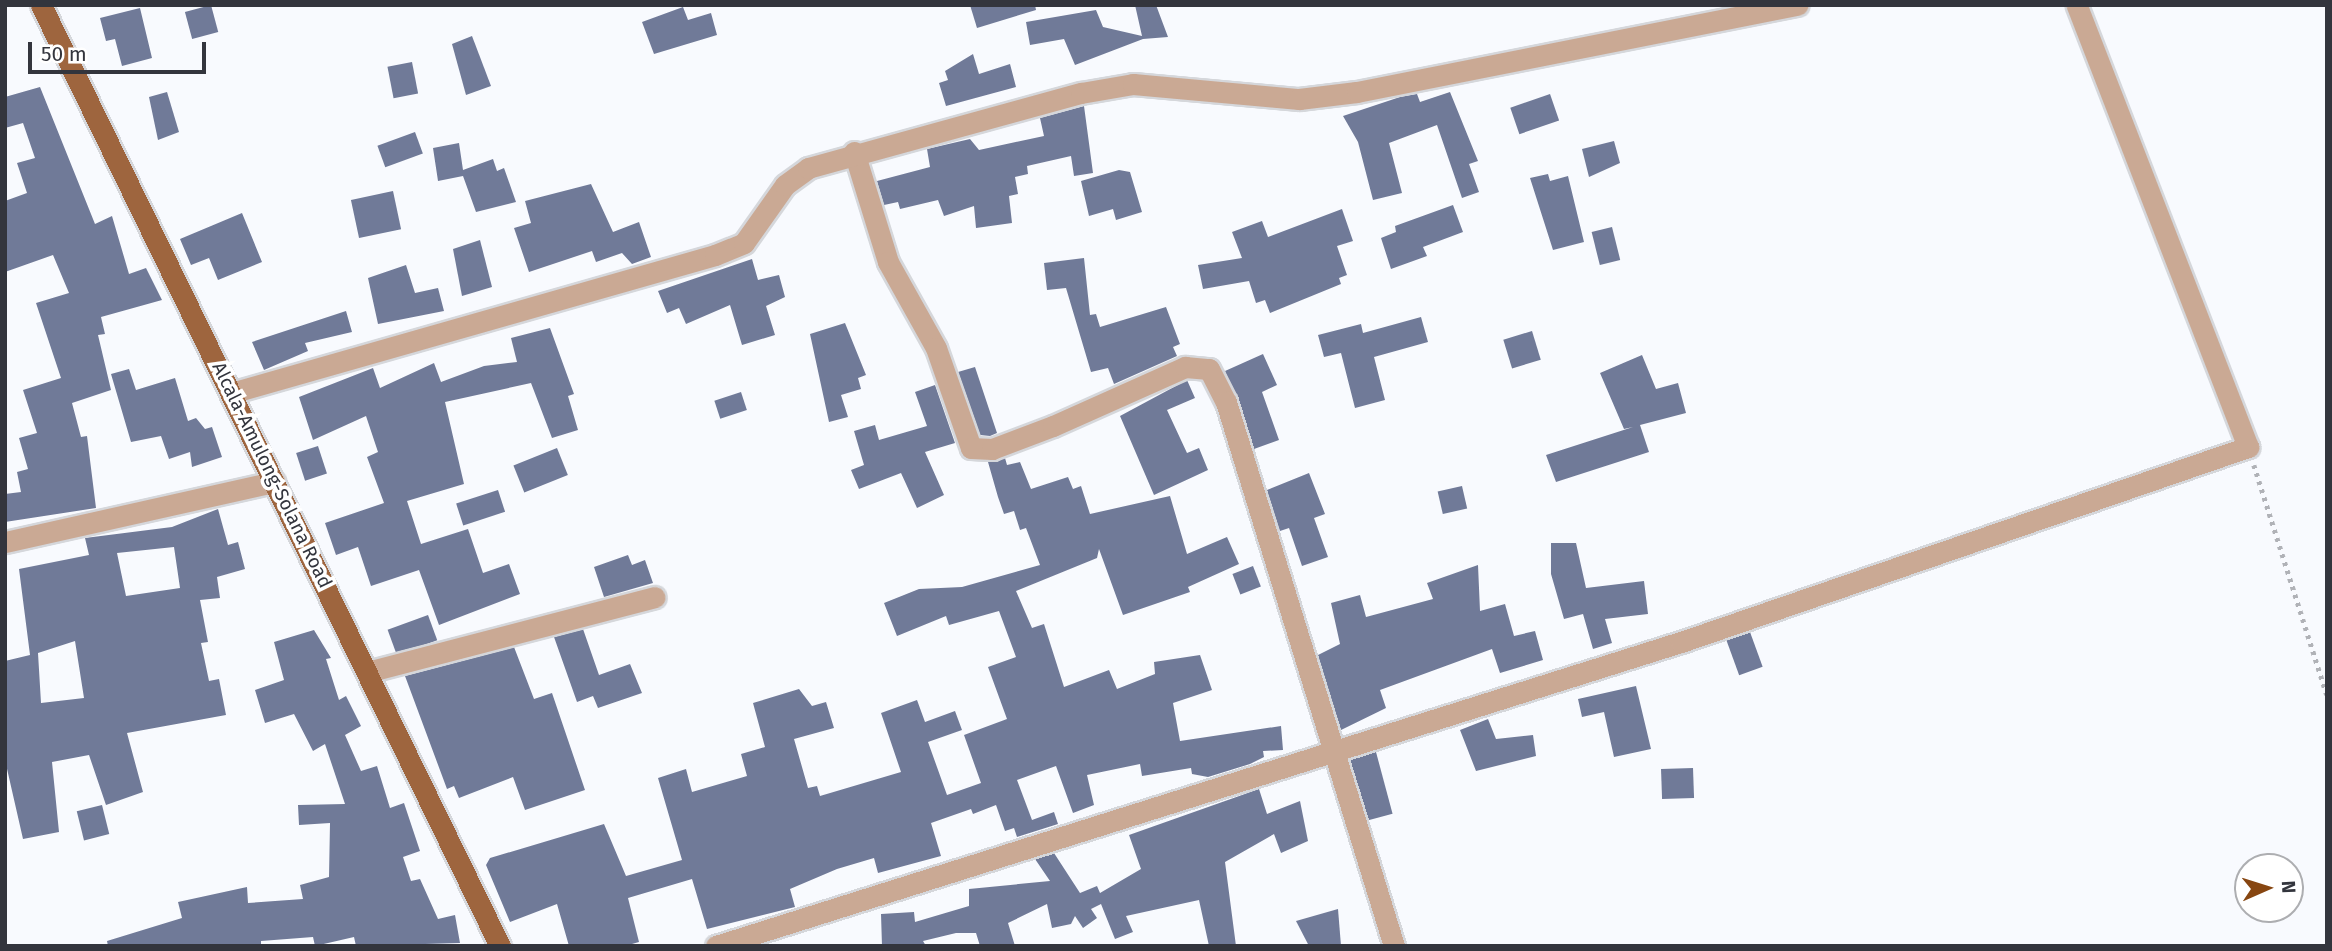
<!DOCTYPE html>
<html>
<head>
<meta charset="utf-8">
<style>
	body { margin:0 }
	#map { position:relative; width:2332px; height:951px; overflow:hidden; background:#f8fafe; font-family:"Fira Sans",sans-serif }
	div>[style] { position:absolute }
	.building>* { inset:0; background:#707a98; transform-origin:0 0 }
	.path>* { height:4.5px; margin-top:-2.25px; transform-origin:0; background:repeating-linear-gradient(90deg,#b0b2b7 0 3.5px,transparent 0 8.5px) }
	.roads { filter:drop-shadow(2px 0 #d5d7db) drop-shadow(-2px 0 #d5d7db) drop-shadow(0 2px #d5d7db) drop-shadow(0 -2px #d5d7db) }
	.minor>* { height:21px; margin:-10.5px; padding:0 10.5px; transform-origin:10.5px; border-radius:10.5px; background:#caa994 }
	.major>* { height:21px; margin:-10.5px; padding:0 10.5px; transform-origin:10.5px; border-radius:10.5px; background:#9e653e }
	span { translate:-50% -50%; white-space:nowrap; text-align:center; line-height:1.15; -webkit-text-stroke:7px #fff; paint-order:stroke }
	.street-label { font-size:19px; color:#33353d }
	.frame { position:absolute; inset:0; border:7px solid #33353d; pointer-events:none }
	.north { position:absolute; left:2234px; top:853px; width:70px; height:70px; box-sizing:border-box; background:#fff; border:2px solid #adaeb1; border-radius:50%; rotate:87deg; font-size:19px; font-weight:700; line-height:28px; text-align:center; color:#33353d }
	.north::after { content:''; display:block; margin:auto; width:24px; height:32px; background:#874611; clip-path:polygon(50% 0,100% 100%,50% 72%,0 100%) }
	.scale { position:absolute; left:28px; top:42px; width:178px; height:32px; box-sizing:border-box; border:4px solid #33353d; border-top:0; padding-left:9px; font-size:21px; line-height:24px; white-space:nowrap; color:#33353d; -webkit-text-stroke:5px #fff; paint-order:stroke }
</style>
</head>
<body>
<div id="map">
	<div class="building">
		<div style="left:211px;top:5px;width:28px;height:27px;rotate:75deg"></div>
		<div style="clip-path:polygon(970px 5px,1035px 5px,1036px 10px,977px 28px)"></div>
		<div style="clip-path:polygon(1135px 5px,1156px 5px,1168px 37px,1143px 39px,1075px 65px,1064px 39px,1030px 45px,1026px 22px,1096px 10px,1103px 27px,1142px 36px)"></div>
		<div style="clip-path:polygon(683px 7px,688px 20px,711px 13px,717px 35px,654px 54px,642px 22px)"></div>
		<div style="clip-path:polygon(140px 8px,152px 58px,122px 66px,115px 39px,106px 41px,100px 18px)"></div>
		<div style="clip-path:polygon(472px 36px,491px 86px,466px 95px,452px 44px)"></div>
		<div style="clip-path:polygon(973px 54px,979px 74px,1010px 64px,1016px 87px,946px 106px,939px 83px,948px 80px,945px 71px)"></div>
		<div style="left:412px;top:62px;width:32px;height:25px;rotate:79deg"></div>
		<div style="clip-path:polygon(40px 87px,95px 224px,112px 216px,129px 274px,146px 268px,162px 300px,101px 317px,105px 334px,98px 335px,111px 390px,72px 403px,81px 437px,87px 436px,96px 508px,5px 522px,5px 494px,21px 492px,17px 472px,28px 469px,19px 438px,37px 433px,23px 390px,61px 378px,36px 303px,69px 293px,53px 255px,5px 272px,5px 201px,27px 193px,17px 163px,35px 158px,23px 123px,5px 128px,5px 97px)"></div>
		<div style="clip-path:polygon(167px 92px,179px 132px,158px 140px,149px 97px)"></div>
		<div style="clip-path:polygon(1450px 92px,1478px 161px,1469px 164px,1479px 192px,1462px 198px,1437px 125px,1389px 143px,1402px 193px,1373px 200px,1358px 142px,1343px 116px,1400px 97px,1417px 94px,1420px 102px)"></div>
		<div style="left:1550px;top:94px;width:28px;height:42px;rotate:71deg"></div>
		<div style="clip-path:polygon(1084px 106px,1093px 173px,1074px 176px,1071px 156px,1027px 166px,1028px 174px,1015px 177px,1018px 194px,1009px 196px,1012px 223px,976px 228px,974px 206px,944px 216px,938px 200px,900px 209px,898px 202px,884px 205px,877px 181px,930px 167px,927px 149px,970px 139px,979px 150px,1044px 136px,1040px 118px)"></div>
		<div style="left:415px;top:132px;width:23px;height:40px;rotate:70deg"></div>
		<div style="clip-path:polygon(1614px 141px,1620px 163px,1589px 177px,1582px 149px)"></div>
		<div style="clip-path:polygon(459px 143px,463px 170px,493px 159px,497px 171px,504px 168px,516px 202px,476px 212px,463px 176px,438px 181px,433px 148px)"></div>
		<div style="clip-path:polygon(1119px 170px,1130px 172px,1142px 212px,1116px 220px,1113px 209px,1089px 216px,1081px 181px)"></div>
		<div style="clip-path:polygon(1548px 174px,1550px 181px,1568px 176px,1584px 242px,1553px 250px,1530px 178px)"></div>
		<div style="clip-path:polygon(591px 184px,613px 232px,639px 222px,651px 257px,632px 264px,622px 253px,596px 262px,592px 251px,529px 272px,514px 228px,531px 223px,525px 201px)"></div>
		<div style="left:393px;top:191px;width:39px;height:43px;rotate:78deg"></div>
		<div style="clip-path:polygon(1453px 205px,1463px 232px,1423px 247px,1427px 256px,1391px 269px,1381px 238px,1396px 232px,1395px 226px)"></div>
		<div style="clip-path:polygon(1342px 209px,1353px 241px,1337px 246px,1347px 275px,1339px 278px,1341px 284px,1270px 313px,1265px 300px,1256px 303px,1249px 281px,1203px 289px,1198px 265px,1242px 258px,1232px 232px,1262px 221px,1268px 237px)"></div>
		<div style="clip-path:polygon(242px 213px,262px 262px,218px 280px,209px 258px,191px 265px,180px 239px)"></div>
		<div style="left:1612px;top:227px;width:34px;height:21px;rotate:76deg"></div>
		<div style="clip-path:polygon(480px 240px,492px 287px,462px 296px,453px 249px)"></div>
		<div style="clip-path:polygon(1084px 258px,1090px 315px,1096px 314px,1100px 327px,1166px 307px,1180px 344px,1173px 347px,1177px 356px,1114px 384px,1108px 368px,1091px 372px,1066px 288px,1047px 290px,1044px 263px)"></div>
		<div style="clip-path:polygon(752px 259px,758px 280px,779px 275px,785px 297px,766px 306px,775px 335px,742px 345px,730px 305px,686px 324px,679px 308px,667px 313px,658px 291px)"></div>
		<div style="clip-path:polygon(406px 265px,415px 293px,438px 288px,444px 311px,378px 324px,368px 278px)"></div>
		<div style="clip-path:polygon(346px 311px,352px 332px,305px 343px,308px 351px,264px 370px,252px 342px)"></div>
		<div style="clip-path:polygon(1421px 317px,1428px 342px,1374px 357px,1385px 400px,1355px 408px,1341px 353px,1324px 357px,1318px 335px,1361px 324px,1363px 333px)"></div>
		<div style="clip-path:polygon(845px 323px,866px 375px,858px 378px,861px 389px,841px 395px,848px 417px,829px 422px,810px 334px)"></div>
		<div style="clip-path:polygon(550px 328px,574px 394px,568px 396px,578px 430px,552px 438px,531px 383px,445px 402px,464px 484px,407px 501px,421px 544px,468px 529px,483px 573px,509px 564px,520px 594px,439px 625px,419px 570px,371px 586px,358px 547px,336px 555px,325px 523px,384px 503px,367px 457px,378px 452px,366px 416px,313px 440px,299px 397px,373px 368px,380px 388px,434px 363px,441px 382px,484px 366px,517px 362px,511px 338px)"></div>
		<div style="left:1532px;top:331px;width:30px;height:30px;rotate:73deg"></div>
		<div style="clip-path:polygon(1263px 354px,1277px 385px,1262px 392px,1279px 440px,1254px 449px,1225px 371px)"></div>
		<div style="clip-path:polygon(1642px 355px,1656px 389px,1678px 383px,1686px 413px,1640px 425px,1649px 452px,1556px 482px,1546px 455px,1633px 427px,1624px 429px,1600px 373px)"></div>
		<div style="clip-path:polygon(975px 367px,997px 433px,990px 436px,980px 435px,958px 372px)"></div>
		<div style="clip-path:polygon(129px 369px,136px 390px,175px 378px,188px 421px,196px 418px,205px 429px,212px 427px,222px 457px,192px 467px,190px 452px,169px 459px,161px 436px,131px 442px,111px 374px)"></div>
		<div style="clip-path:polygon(1187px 380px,1195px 398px,1167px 410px,1187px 453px,1199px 448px,1208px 470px,1154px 495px,1120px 416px)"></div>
		<div style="clip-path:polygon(935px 385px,955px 443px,925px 452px,944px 495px,917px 508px,901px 473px,859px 489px,851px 470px,864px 465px,854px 431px,875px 425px,879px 440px,927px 426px,915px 392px)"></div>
		<div style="left:741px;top:392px;width:19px;height:28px;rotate:72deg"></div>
		<div style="left:318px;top:446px;width:29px;height:23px;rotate:72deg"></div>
		<div style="left:557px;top:448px;width:29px;height:47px;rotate:68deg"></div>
		<div style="clip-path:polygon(1005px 458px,1007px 465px,1020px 462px,1031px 489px,1068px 477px,1073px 489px,1081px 486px,1090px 514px,1170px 496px,1187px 554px,1227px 537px,1239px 564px,1188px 587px,1190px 592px,1123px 615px,1099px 549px,1097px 558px,1016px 591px,1032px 628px,1044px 624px,1064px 687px,1109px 670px,1117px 689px,1155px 674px,1154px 662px,1200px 655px,1212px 690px,1173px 703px,1180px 741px,1281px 726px,1283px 750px,1263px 751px,1264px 757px,1250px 764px,1208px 777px,1192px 774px,1191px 768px,1142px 776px,1140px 764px,1087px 775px,1094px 805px,1073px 813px,1056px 766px,1017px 780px,1032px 820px,1054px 812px,1058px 824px,1017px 837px,1014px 828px,1005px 831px,996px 805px,973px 814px,971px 809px,931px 823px,941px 856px,878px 873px,874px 858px,837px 869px,790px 889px,795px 907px,707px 929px,692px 879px,628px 898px,639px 942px,625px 946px,569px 946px,557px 904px,510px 922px,486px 865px,490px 858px,604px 824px,626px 876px,682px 860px,658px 778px,686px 769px,692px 792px,747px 776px,741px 754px,765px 747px,753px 703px,799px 689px,812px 706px,826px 702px,834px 728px,794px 739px,808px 788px,817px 786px,820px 796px,901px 772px,881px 713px,917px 700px,925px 722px,955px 711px,962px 730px,928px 742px,947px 795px,981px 783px,964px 735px,1007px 719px,988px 667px,1016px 657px,999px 611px,949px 625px,946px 616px,897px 636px,884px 603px,919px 589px,962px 587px,1040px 565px,1026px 528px,1020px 530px,1014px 511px,1004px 514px,998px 497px,988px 462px)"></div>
		<div style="clip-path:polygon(1309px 473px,1325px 514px,1314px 518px,1328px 557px,1302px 566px,1289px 528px,1280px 531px,1267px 490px)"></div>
		<div style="left:1462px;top:486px;width:23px;height:25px;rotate:77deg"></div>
		<div style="left:498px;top:490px;width:23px;height:44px;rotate:72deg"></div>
		<div style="clip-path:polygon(evenodd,218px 509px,228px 545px,238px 542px,245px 569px,217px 577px,220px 598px,200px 600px,208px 642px,201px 643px,209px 681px,219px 679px,226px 715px,127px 733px,143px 792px,106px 805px,89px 755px,52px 762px,59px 832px,23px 839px,5px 760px,5px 661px,30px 655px,19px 569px,89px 555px,85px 538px,172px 527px,218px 509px,174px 547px,180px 588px,126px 596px,117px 553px,174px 547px,218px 509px,75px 641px,84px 698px,41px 703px,38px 653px,75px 641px)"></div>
		<div style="clip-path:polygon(1551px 543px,1576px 543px,1586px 588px,1644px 581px,1648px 614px,1605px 619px,1612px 643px,1593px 649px,1583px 614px,1564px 619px,1551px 574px)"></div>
		<div style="clip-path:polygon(628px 555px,632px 565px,645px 560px,653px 583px,604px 597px,594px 567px)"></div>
		<div style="clip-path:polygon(1478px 565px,1480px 611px,1505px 604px,1514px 636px,1535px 631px,1543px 660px,1500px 673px,1492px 649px,1380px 690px,1386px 708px,1341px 730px,1318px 655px,1340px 644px,1331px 603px,1360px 595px,1366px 617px,1433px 599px,1427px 583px)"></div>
		<div style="left:1253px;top:566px;width:22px;height:22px;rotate:69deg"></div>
		<div style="left:428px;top:615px;width:27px;height:43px;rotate:70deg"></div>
		<div style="clip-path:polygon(583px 629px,599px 675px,630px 664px,642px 693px,598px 708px,593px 696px,577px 702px,554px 637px)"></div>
		<div style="clip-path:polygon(314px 630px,331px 658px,326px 659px,339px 700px,346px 696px,361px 726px,345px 735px,361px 771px,377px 766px,390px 808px,404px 803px,420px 851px,403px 857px,411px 881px,420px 879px,438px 919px,455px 915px,460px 943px,356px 946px,354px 937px,315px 946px,313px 937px,261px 941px,261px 946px,108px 946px,107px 941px,182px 918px,178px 902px,247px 887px,248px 903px,303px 899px,300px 885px,329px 877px,330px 823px,299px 825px,298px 805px,345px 804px,325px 744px,313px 751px,294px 714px,265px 723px,255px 690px,284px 680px,274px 642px)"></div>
		<div style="left:1750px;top:632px;width:37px;height:25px;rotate:70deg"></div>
		<div style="clip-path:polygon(514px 647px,534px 699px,552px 693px,585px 790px,525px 810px,513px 777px,459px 798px,454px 786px,447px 789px,405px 676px)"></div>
		<div style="clip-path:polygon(1636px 686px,1651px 749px,1614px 757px,1604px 712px,1582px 717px,1578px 699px)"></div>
		<div style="clip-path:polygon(1488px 719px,1496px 739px,1533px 735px,1536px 756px,1476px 771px,1460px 730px)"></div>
		<div style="left:1376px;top:752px;width:64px;height:27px;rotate:75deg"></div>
		<div style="left:1693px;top:768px;width:30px;height:32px;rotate:88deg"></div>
		<div style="clip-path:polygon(1259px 789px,1267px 814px,1300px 801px,1308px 841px,1281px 853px,1274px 834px,1225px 862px,1236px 946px,1209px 946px,1199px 900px,1126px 916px,1133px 932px,1115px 939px,1101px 904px,1091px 909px,1097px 918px,1083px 928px,1075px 916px,1071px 924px,1052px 928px,1047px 904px,1008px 923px,1015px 946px,980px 946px,976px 933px,956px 933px,923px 941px,926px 946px,882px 946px,881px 914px,914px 912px,915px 922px,969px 906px,969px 889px,1050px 881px,1035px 859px,1054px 853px,1080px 893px,1097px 886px,1100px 893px,1141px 869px,1129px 835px)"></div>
		<div style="left:102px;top:805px;width:30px;height:26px;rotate:76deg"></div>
		<div style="clip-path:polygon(1338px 909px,1341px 946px,1309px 946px,1296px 921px)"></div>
	</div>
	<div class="path">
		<div style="left:2254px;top:465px;width:241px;rotate:72.4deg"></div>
	</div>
	<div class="roads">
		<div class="minor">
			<div style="left:854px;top:152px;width:115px;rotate:72.8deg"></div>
			<div style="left:888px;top:262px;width:98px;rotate:60.8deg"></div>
			<div style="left:936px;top:348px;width:106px;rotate:70.7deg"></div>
			<div style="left:971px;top:448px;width:21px;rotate:3deg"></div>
			<div style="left:992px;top:449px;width:65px;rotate:-20.7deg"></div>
			<div style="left:1053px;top:426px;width:145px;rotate:-24.1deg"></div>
			<div style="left:1185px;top:367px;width:24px;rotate:5deg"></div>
			<div style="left:1209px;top:369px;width:37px;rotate:63deg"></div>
			<div style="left:1226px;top:402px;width:569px;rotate:72.84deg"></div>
			<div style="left:231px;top:393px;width:503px;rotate:-15.91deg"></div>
			<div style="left:715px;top:255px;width:31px;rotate:-22deg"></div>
			<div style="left:744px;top:243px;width:71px;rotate:-54.7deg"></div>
			<div style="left:785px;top:185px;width:29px;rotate:-36deg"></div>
			<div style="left:808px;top:168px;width:283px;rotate:-15.4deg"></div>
			<div style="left:1081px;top:93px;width:53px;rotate:-9.8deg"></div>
			<div style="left:1133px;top:84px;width:167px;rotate:5.2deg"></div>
			<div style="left:1299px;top:99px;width:58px;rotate:-6.9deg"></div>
			<div style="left:1357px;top:92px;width:449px;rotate:-11.2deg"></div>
			<div style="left:5px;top:542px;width:276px;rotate:-12.6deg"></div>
			<div style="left:371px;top:671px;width:293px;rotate:-14.6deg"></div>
			<div style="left:716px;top:946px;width:1012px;rotate:-17.49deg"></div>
			<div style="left:1681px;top:642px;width:600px;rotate:-18.98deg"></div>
			<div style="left:2248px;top:447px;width:474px;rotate:-111.2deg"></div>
		</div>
		<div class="major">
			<div style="left:41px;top:5px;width:1047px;rotate:64deg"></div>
		</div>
	</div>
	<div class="street-label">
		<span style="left:272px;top:475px;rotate:64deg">Alcala-Amulong-Solana Road</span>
	</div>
	<div class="frame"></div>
	<div class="north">N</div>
	<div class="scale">50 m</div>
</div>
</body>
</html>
